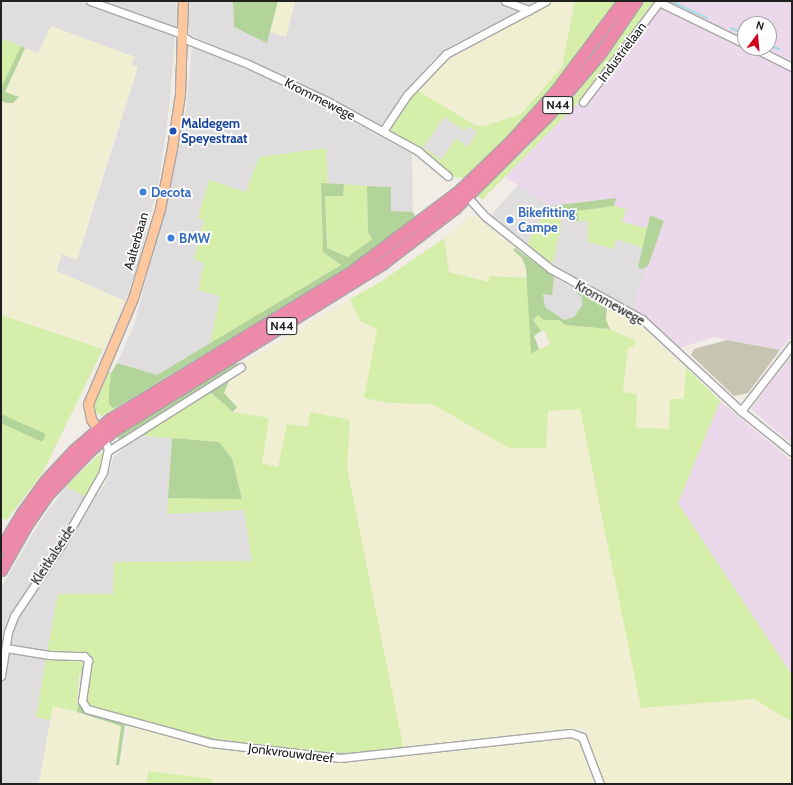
<!DOCTYPE html>
<html>
<head>
<meta charset="utf-8">
<style>
	body { margin:0 }
	#map { position:relative; width:793px; height:785px; overflow:hidden; background:#f1ece6; font-family:Cabin,sans-serif }
	div>[style] { position:absolute }
	.residential>* { inset:0; background:#dfdddd }
	.industrial>* { inset:0; background:#ebd8ea }
	.construction>* { inset:0; background:#c7c4b1 }
	.farmland>* { inset:0; background:#f1efd1 }
	.grass>* { inset:0; background:#d5eeaa }
	.forest>* { inset:0; background:#b2d399 }
	.stream>* { height:1.5px; margin:-0.75px; padding:0 0.75px; transform-origin:0.75px; border-radius:0.75px; background:#a4dce2 }
	.roads { filter:drop-shadow(1px 0 #a7a7a7) drop-shadow(-1px 0 #a7a7a7) drop-shadow(0 1px #a7a7a7) drop-shadow(0 -1px #a7a7a7) }
	.minor>* { height:7px; margin:-3.5px; padding:0 3.5px; transform-origin:3.5px; border-radius:3.5px; background:#fff }
	.major>* { height:9px; margin:-4.5px; padding:0 4.5px; transform-origin:4.5px; border-radius:4.5px; background:#ffc79e }
	.highway>* { height:11px; margin:-5.5px; padding:0 5.5px; transform-origin:5.5px; border-radius:5.5px; background:#ed8aaa }
	.dots>* { width:11px; height:11px; translate:-50% -50%; box-sizing:border-box; border:2px solid #fff; border-radius:50% }
	span { translate:-50% -50%; white-space:nowrap; text-align:center; line-height:1.15; -webkit-text-stroke:3.5px #fff; paint-order:stroke }
	.shield-label span { padding:1px 3px; background:#fff; border:1px solid; border-radius:3px; -webkit-text-stroke-width:0 }
	.shield-label { font-size:12px; color:#202020; font-weight:700 }
	.street-label { font-size:13px; color:#202020 }
	.transit-label { font-size:13px; color:#164399; font-weight:700 }
	.left { translate:0 -50%; text-align:left }
	.shop-label { font-size:13px; color:#366cbe; font-weight:700 }
	.frame { position:absolute; inset:0; border:2px solid #202020; pointer-events:none }
	.north { position:absolute; left:737px; top:16px; width:40px; height:40px; box-sizing:border-box; background:#fff; border:1px solid #a6a6a6; border-radius:50%; rotate:16deg; font-size:11px; font-weight:700; line-height:16px; text-align:center; color:#202020 }
	.north::after { content:''; display:block; margin:auto; width:14px; height:18px; background:#d1001d; clip-path:polygon(50% 0,100% 100%,50% 72%,0 100%) }
</style>
</head>
<body>
<div id="map">
	<div class="residential">
		<div style="clip-path:polygon(1px 1px,78px 1px,175px 37px,169px 109px,159px 181px,138px 265px,125px 301px,56px 271px,62px 254px,77px 260px,138px 67px,38px 53px,4px 39px,1px 44px)"></div>
		<div style="clip-path:polygon(99px 1px,176px 1px,177px 29px)"></div>
		<div style="clip-path:polygon(189px 1px,233px 1px,234px 27px,267px 43px,270px 32px,286px 37px,295px 1px,538px 1px,455px 44px,434px 59px,405px 91px,381px 126px,324px 95px,189px 34px)"></div>
		<div style="clip-path:polygon(192px 46px,291px 88px,412px 154px,413px 212px,390px 211px,390px 187px,328px 183px,326px 149px,198px 218px,204px 220px,194px 259px,204px 262px,220px 296px,210px 344px,157px 375px,117px 363px,133px 328px,166px 207px,186px 109px)"></div>
		<div style="clip-path:polygon(444px 117px,464px 131px,468px 126px,478px 132px,468px 147px,456px 138px,441px 160px,427px 150px,425px 153px,421px 150px)"></div>
		<div style="clip-path:polygon(518px 185px,550px 206px,547px 206px,527px 245px,491px 215px)"></div>
		<div style="clip-path:polygon(569px 213px,570px 221px,587px 221px,616px 239px,643px 248px,638px 267px,642px 268px,648px 266px,638px 290px,635px 310px,552px 265px,561px 228px,560px 214px)"></div>
		<div style="clip-path:polygon(554px 277px,571px 287px,582px 298px,582px 306px,574px 317px,564px 320px,545px 307px,543px 294px,552px 294px)"></div>
		<div style="clip-path:polygon(138px 436px,172px 438px,167px 513px,245px 510px,252px 561px,114px 562px,114px 594px,58px 594px,36px 716px,50px 720px,39px 784px,1px 784px,1px 588px,39px 523px,66px 486px,93px 501px,105px 484px,114px 457px)"></div>
	</div>
	<div class="industrial">
		<div style="clip-path:polygon(evenodd,655px 1px,792px 1px,792px 336px,780px 350px,714px 337px,679px 348px,635px 310px,638px 290px,664px 221px,650px 215px,646px 229px,622px 221px,626px 209px,614px 206px,615px 198px,550px 206px,505px 177px,579px 102px,655px 1px,745px 24px,769px 24px,769px 48px,745px 48px,745px 24px)"></div>
		<div style="clip-path:polygon(792px 355px,792px 444px,751px 409px)"></div>
		<div style="clip-path:polygon(720px 401px,792px 461px,792px 675px,678px 503px)"></div>
	</div>
	<div class="construction">
		<div style="clip-path:polygon(727px 340px,780px 350px,748px 393px,734px 396px,691px 355px,694px 349px)"></div>
	</div>
	<div class="farmland">
		<div style="clip-path:polygon(278px 1px,295px 1px,286px 37px,270px 32px)"></div>
		<div style="clip-path:polygon(554px 1px,575px 1px,562px 67px,521px 114px,484px 126px,476px 126px,417px 91px,447px 61px)"></div>
		<div style="clip-path:polygon(51px 26px,135px 57px,131px 65px,138px 67px,104px 169px,77px 260px,62px 254px,56px 271px,125px 301px,105px 349px,1px 315px,1px 101px,7px 103px,18px 97px,5px 92px,25px 48px,38px 53px)"></div>
		<div style="clip-path:polygon(470px 216px,476px 216px,515px 248px,513px 250px,522px 258px,528px 278px,490px 276px,489px 282px,448px 272px,444px 238px)"></div>
		<div style="clip-path:polygon(350px 299px,360px 321px,378px 329px,364px 398px,389px 403px,432px 404px,509px 448px,546px 448px,548px 411px,580px 409px,641px 708px,754px 699px,792px 722px,792px 784px,606px 784px,584px 728px,404px 750px,347px 468px,350px 420px,308px 427px,287px 424px,279px 467px,262px 463px,269px 418px,233px 412px,237px 407px,224px 393px,228px 384px,225px 374px)"></div>
		<div style="clip-path:polygon(607px 305px,634px 320px,686px 368px,684px 399px,670px 399px,669px 429px,636px 428px,637px 394px,623px 393px,628px 346px,636px 342px,610px 329px,606px 320px)"></div>
		<div style="clip-path:polygon(53px 706px,121px 726px,119px 765px,128px 729px,133px 725px,210px 747px,345px 763px,572px 738px,580px 744px,594px 784px,212px 784px,212px 779px,149px 771px,147px 784px,39px 784px)"></div>
	</div>
	<div class="grass">
		<div style="clip-path:polygon(575px 1px,618px 1px,533px 111px,464px 178px,454px 177px,425px 153px,427px 149px,441px 160px,456px 138px,468px 147px,477px 132px,468px 126px,465px 131px,444px 117px,421px 150px,389px 131px,389px 127px,417px 90px,476px 126px,484px 126px,521px 114px,562px 67px)"></div>
		<div style="clip-path:polygon(643px 1px,655px 1px,579px 102px,482px 200px,477px 195px,527px 148px,579px 91px)"></div>
		<div style="clip-path:polygon(4px 39px,21px 46px,1px 88px,1px 44px)"></div>
		<div style="clip-path:polygon(326px 148px,328px 183px,321px 184px,323px 252px,341px 265px,210px 344px,220px 296px,198px 290px,204px 263px,194px 259px,204px 220px,198px 218px,209px 180px,246px 192px,259px 157px)"></div>
		<div style="clip-path:polygon(344px 184px,367px 186px,368px 232px,372px 239px,349px 257px,327px 248px,325px 195px,343px 196px)"></div>
		<div style="clip-path:polygon(547px 206px,550px 206px,551px 211px,568px 209px,569px 213px,560px 214px,561px 228px,552px 265px,527px 245px)"></div>
		<div style="clip-path:polygon(614px 206px,626px 209px,622px 222px,649px 229px,643px 248px,616px 239px,614px 249px,588px 242px,587px 221px,578px 221px,576px 211px)"></div>
		<div style="clip-path:polygon(444px 238px,449px 272px,489px 282px,489px 276px,528px 278px,531px 354px,550px 344px,544px 330px,541px 331px,533px 320px,538px 315px,544px 320px,559px 320px,565px 325px,610px 329px,636px 341px,634px 347px,628px 347px,623px 392px,637px 394px,636px 428px,669px 429px,670px 399px,684px 399px,686px 368px,720px 401px,678px 503px,792px 675px,792px 722px,754px 699px,641px 708px,580px 409px,548px 411px,546px 448px,509px 448px,432px 404px,389px 403px,364px 398px,377px 329px,360px 321px,350px 299px,382px 281px)"></div>
		<div style="clip-path:polygon(1px 315px,103px 349px,43px 472px,7px 520px,1px 518px,1px 423px,42px 442px,46px 434px,1px 414px)"></div>
		<div style="clip-path:polygon(106px 371px,111px 373px,109px 404px,114px 409px,102px 416px,94px 412px,94px 398px)"></div>
		<div style="clip-path:polygon(209px 391px,233px 412px,269px 418px,262px 463px,278px 467px,287px 424px,308px 427px,310px 412px,350px 420px,347px 468px,404px 750px,347px 753px,313px 751px,220px 740px,130px 717px,128px 720px,94px 709px,87px 705px,85px 701px,90px 658px,88px 655px,47px 652px,58px 594px,113px 594px,114px 562px,252px 561px,244px 510px,167px 514px,168px 498px,242px 498px,232px 458px,219px 442px,143px 436px)"></div>
		<div style="clip-path:polygon(102px 452px,104px 456px,101px 472px,85px 497px,66px 486px)"></div>
		<div style="clip-path:polygon(46px 659px,85px 662px,79px 676px,77px 712px,53px 706px,50px 720px,36px 717px)"></div>
		<div style="clip-path:polygon(148px 771px,212px 779px,212px 784px,147px 784px)"></div>
	</div>
	<div class="forest">
		<div style="clip-path:polygon(233px 1px,278px 1px,267px 43px,234px 27px)"></div>
		<div style="clip-path:polygon(21px 46px,25px 48px,5px 92px,19px 97px,13px 103px,7px 103px,1px 101px,1px 88px)"></div>
		<div style="clip-path:polygon(321px 183px,344px 184px,343px 196px,325px 196px,327px 248px,348px 257px,372px 239px,368px 232px,367px 186px,391px 187px,391px 211px,413px 212px,416px 219px,351px 265px,114px 409px,109px 404px,109px 391px,111px 373px,117px 363px,157px 375px,341px 265px,323px 252px)"></div>
		<div style="clip-path:polygon(616px 198px,614px 206px,577px 211px,578px 221px,570px 221px,568px 209px,551px 211px,550px 206px)"></div>
		<div style="clip-path:polygon(650px 215px,664px 221px,648px 266px,642px 269px,638px 267px)"></div>
		<div style="clip-path:polygon(515px 248px,554px 277px,552px 295px,543px 294px,545px 307px,564px 320px,574px 317px,582px 306px,582px 298px,571px 287px,607px 305px,606px 320px,610px 329px,565px 325px,559px 320px,544px 320px,538px 315px,533px 320px,541px 331px,534px 336px,539px 349px,531px 354px,526px 268px,522px 258px,513px 250px)"></div>
		<div style="clip-path:polygon(235px 361px,238px 366px,226px 374px,229px 381px,224px 393px,237px 407px,233px 412px,209px 391px,143px 436px,122px 441px,119px 439px,117px 434px)"></div>
		<div style="clip-path:polygon(1px 414px,46px 434px,42px 442px,1px 423px)"></div>
		<div style="clip-path:polygon(172px 438px,219px 442px,232px 458px,242px 499px,168px 498px)"></div>
		<div style="clip-path:polygon(82px 666px,85px 667px,81px 706px,84px 710px,125px 725px,119px 765px,116px 765px,121px 726px,77px 712px)"></div>
		<div style="clip-path:polygon(130px 717px,220px 740px,313px 751px,347px 753px,404px 750px,356px 756px,223px 744px,128px 720px)"></div>
	</div>
	<div class="stream">
		<div style="left:671px;top:1px;width:40px;rotate:25deg"></div>
		<div style="left:731px;top:28px;width:8px;rotate:23deg"></div>
		<div style="left:769px;top:45px;width:11px;rotate:22deg"></div>
	</div>
	<div class="roads">
		<div class="minor">
			<div style="left:90px;top:1px;width:92px;rotate:19.6deg"></div>
			<div style="left:177px;top:32px;width:16px;rotate:35deg"></div>
			<div style="left:190px;top:41px;width:62px;rotate:21.6deg"></div>
			<div style="left:248px;top:64px;width:89px;rotate:25.1deg"></div>
			<div style="left:329px;top:102px;width:102px;rotate:28.8deg"></div>
			<div style="left:418px;top:151px;width:39px;rotate:40deg"></div>
			<div style="left:505px;top:1px;width:26px;rotate:21deg"></div>
			<div style="left:659px;top:2px;width:96px;rotate:26deg"></div>
			<div style="left:754px;top:48px;width:42px;rotate:26.6deg"></div>
			<div style="left:583px;top:102px;width:127px;rotate:-52.7deg"></div>
			<div style="left:383px;top:131px;width:43px;rotate:-56.3deg"></div>
			<div style="left:407px;top:95px;width:57px;rotate:-46.4deg"></div>
			<div style="left:446px;top:54px;width:113px;rotate:-27.9deg"></div>
			<div style="left:465px;top:194px;width:31px;rotate:48deg"></div>
			<div style="left:486px;top:217px;width:83px;rotate:38.7deg"></div>
			<div style="left:551px;top:269px;width:104px;rotate:28.8deg"></div>
			<div style="left:642px;top:319px;width:135px;rotate:42.9deg"></div>
			<div style="left:741px;top:411px;width:65px;rotate:38.8deg"></div>
			<div style="left:741px;top:411px;width:83px;rotate:-52.3deg"></div>
			<div style="left:108px;top:451px;width:157px;rotate:-32.3deg"></div>
			<div style="left:6px;top:648px;width:44px;rotate:9.2deg"></div>
			<div style="left:49px;top:655px;width:35px;rotate:2deg"></div>
			<div style="left:84px;top:656px;width:6px;rotate:45deg"></div>
			<div style="left:88px;top:660px;width:41px;rotate:98.3deg"></div>
			<div style="left:82px;top:701px;width:9px;rotate:58deg"></div>
			<div style="left:87px;top:709px;width:129px;rotate:15.3deg"></div>
			<div style="left:211px;top:743px;width:130px;rotate:6.6deg"></div>
			<div style="left:340px;top:758px;width:232px;rotate:-6.2deg"></div>
			<div style="left:571px;top:733px;width:12px;rotate:20deg"></div>
			<div style="left:582px;top:737px;width:50px;rotate:69deg"></div>
			<div style="left:1px;top:676px;width:45px;rotate:-81deg"></div>
			<div style="left:8px;top:632px;width:17px;rotate:-69deg"></div>
			<div style="left:14px;top:616px;width:87px;rotate:-56.3deg"></div>
			<div style="left:62px;top:544px;width:83px;rotate:-60.3deg"></div>
			<div style="left:103px;top:472px;width:24px;rotate:-78deg"></div>
			<div style="left:108px;top:449px;width:12px;rotate:-110deg"></div>
		</div>
		<div class="major">
			<div style="left:102px;top:435px;width:19px;rotate:-125deg"></div>
			<div style="left:91px;top:419px;width:15px;rotate:-101deg"></div>
			<div style="left:88px;top:404px;width:115px;rotate:-67deg"></div>
			<div style="left:133px;top:298px;width:93px;rotate:-73.1deg"></div>
			<div style="left:160px;top:209px;width:62px;rotate:-78.9deg"></div>
			<div style="left:172px;top:148px;width:55px;rotate:-81.6deg"></div>
			<div style="left:180px;top:94px;width:93px;rotate:-88.2deg"></div>
		</div>
		<div class="highway">
			<div style="left:1px;top:548px;width:41px;rotate:-59deg"></div>
			<div style="left:22px;top:513px;width:41px;rotate:-54deg"></div>
			<div style="left:46px;top:480px;width:40px;rotate:-47deg"></div>
			<div style="left:73px;top:451px;width:49px;rotate:-40.9deg"></div>
			<div style="left:110px;top:419px;width:286px;rotate:-31.4deg"></div>
			<div style="left:354px;top:270px;width:133px;rotate:-37deg"></div>
			<div style="left:460px;top:190px;width:71px;rotate:-43.9deg"></div>
			<div style="left:511px;top:141px;width:66px;rotate:-48.1deg"></div>
			<div style="left:555px;top:92px;width:114px;rotate:-53.2deg"></div>
			<div style="left:1px;top:570px;width:53px;rotate:-60.5deg"></div>
			<div style="left:27px;top:524px;width:37px;rotate:-55deg"></div>
			<div style="left:48px;top:494px;width:61px;rotate:-46.3deg"></div>
			<div style="left:90px;top:450px;width:31px;rotate:-40deg"></div>
			<div style="left:114px;top:430px;width:317px;rotate:-31.8deg"></div>
			<div style="left:383px;top:263px;width:91px;rotate:-37.4deg"></div>
			<div style="left:455px;top:208px;width:133px;rotate:-45deg"></div>
			<div style="left:549px;top:114px;width:81px;rotate:-50deg"></div>
			<div style="left:601px;top:52px;width:62px;rotate:-55.5deg"></div>
		</div>
	</div>
	<div class="dots">
		<div style="left:173px;top:131px;background:#1a4fb4"></div>
		<div style="left:143px;top:192px;background:#3f7fe0"></div>
		<div style="left:510px;top:220px;background:#3f7fe0"></div>
		<div style="left:171px;top:238px;background:#3f7fe0"></div>
	</div>
	<div class="shield-label">
		<span style="left:558px;top:105px">N44</span>
		<span style="left:282px;top:326px">N44</span>
	</div>
	<div class="street-label">
		<span style="left:622px;top:52px;rotate:-53deg">Industrielaan</span>
		<span style="left:320px;top:99px;rotate:27deg">Krommewege</span>
		<span style="left:136px;top:241px;rotate:-74deg">Aalterbaan</span>
		<span style="left:610px;top:303px;rotate:29deg">Krommewege</span>
		<span style="left:53px;top:555px;rotate:-57deg">Kleitkalseide</span>
		<span style="left:291px;top:753px;rotate:7deg">Jonkvrouwdreef</span>
	</div>
	<div class="transit-label">
		<span class="left" style="left:181px;top:131px">Maldegem<br>Speyestraat</span>
	</div>
	<div class="shop-label">
		<span class="left" style="left:151px;top:192px">Decota</span>
		<span class="left" style="left:518px;top:220px">Bikefitting<br>Campe</span>
		<span class="left" style="left:179px;top:238px">BMW</span>
	</div>
	<div class="frame"></div>
	<div class="north">N</div>
</div>
</body>
</html>
